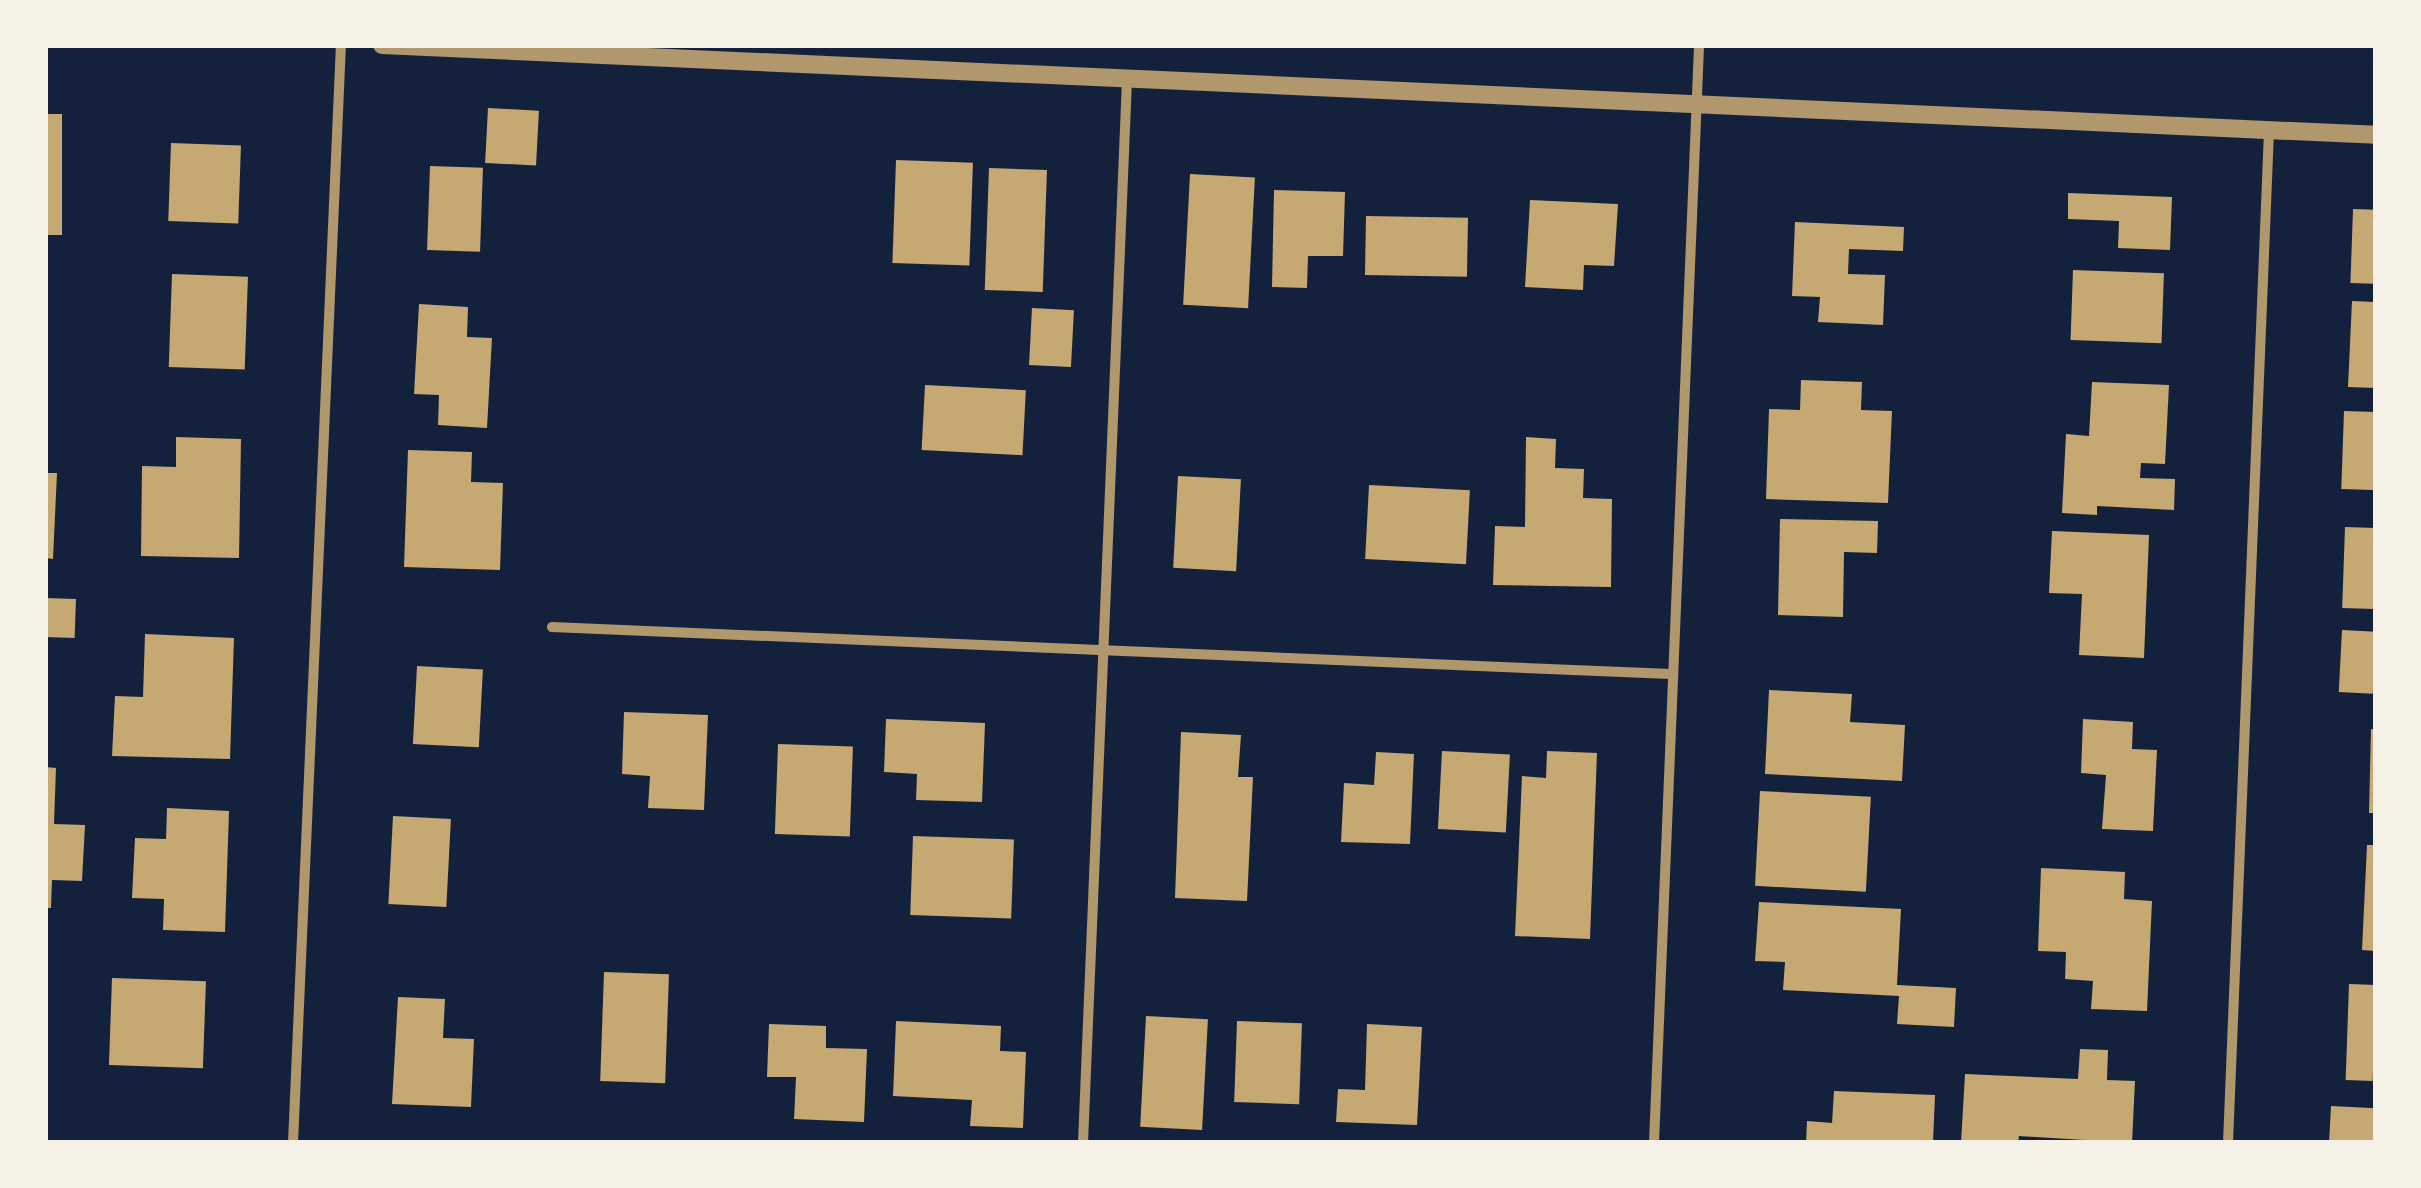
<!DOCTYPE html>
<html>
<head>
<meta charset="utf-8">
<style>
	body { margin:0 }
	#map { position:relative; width:2421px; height:1188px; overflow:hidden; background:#14213d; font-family:"IBM Plex Sans",sans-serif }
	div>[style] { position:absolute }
	.building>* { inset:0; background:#c6a872; transform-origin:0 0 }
	.minor>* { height:10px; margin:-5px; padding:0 5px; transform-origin:5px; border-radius:5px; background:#b1986c }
	.tertiary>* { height:18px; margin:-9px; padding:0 9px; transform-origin:9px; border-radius:9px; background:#b1986c }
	span { translate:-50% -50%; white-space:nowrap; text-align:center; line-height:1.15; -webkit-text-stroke:8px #f6f1e7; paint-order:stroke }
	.frame { position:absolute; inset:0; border:48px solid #f6f1e7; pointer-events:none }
</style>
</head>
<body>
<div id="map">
	<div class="building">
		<div style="left:488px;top:108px;width:51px;height:55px;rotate:3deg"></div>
		<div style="left:45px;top:114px;width:17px;height:121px"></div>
		<div style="left:171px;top:143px;width:70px;height:78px;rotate:2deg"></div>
		<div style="left:896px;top:160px;width:77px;height:103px;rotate:2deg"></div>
		<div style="left:430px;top:166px;width:53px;height:84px;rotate:2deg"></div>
		<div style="left:989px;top:168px;width:58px;height:122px;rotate:2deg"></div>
		<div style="left:1190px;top:174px;width:65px;height:131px;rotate:3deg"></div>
		<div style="clip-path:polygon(1274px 190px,1345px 192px,1343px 256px,1308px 256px,1307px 288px,1272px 287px)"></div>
		<div style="clip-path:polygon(2068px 193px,2172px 197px,2170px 250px,2118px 248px,2119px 221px,2068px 219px)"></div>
		<div style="clip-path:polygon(1530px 200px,1618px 204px,1614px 266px,1584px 265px,1583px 290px,1525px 287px)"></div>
		<div style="left:2353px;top:209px;width:23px;height:74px;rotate:2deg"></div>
		<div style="left:1366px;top:216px;width:102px;height:59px;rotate:1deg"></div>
		<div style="clip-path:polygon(1795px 222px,1904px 227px,1903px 251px,1849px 249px,1848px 274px,1885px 275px,1883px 325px,1818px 322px,1820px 297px,1792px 296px)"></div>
		<div style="left:2073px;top:270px;width:91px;height:70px;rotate:2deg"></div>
		<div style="left:172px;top:274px;width:76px;height:93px;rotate:2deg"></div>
		<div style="clip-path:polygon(2352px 301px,2376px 302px,2376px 388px,2348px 387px)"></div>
		<div style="clip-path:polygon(419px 304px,468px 307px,467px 337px,492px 338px,487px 428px,438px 425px,439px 395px,414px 394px)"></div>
		<div style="left:1032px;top:308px;width:42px;height:57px;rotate:3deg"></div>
		<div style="clip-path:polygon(1801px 380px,1862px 382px,1861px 410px,1892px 411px,1888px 503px,1766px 499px,1769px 409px,1800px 410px)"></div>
		<div style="clip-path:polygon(2092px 382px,2169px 385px,2165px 464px,2141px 463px,2140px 478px,2175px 479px,2174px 510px,2097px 506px,2097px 515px,2062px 513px,2066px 434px,2089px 436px)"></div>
		<div style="left:925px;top:385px;width:101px;height:65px;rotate:3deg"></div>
		<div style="left:2344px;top:411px;width:32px;height:78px;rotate:2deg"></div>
		<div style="clip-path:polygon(176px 437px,241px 439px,239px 558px,141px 556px,142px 466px,176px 467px)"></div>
		<div style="clip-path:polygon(1526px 437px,1556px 439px,1555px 468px,1584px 469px,1583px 498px,1612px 499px,1611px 587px,1493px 585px,1495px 526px,1525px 527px)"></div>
		<div style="clip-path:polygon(408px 450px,472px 452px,471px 482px,503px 483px,500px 570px,404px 567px)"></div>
		<div style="clip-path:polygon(45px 473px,57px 473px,53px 559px,45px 558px)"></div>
		<div style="left:1178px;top:476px;width:63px;height:92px;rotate:3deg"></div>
		<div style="left:1369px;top:485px;width:101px;height:74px;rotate:3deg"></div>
		<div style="clip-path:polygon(1780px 519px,1878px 521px,1877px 553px,1844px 552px,1843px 617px,1778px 615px)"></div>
		<div style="left:2345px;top:527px;width:31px;height:81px;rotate:2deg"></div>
		<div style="clip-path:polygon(2052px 531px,2149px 535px,2144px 658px,2079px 655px,2082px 594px,2049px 593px)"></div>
		<div style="left:45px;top:598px;width:31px;height:39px;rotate:2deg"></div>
		<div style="left:2342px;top:630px;width:34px;height:62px;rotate:3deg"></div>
		<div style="clip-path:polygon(145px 634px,234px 638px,230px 759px,112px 756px,115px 696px,143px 697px)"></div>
		<div style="left:417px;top:666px;width:66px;height:78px;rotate:3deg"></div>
		<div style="clip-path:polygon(1769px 690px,1852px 694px,1850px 722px,1905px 725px,1902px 781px,1765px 774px)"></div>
		<div style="clip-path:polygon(624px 712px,708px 715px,704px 810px,648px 808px,650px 776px,622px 774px)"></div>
		<div style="clip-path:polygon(886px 719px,985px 723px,982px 802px,916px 800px,917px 774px,884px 772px)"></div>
		<div style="clip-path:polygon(2083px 719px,2133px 722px,2132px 749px,2157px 750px,2153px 831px,2102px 829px,2106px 775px,2081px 773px)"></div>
		<div style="clip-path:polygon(2371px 729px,2376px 730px,2376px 813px,2369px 813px)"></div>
		<div style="clip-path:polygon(1181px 732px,1241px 735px,1238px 777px,1253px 777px,1247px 901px,1175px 898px)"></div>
		<div style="left:778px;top:744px;width:75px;height:90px;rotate:2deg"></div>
		<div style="left:1442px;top:751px;width:68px;height:78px;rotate:3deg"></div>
		<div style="clip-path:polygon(1547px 751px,1597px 753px,1590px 939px,1515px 936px,1522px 776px,1546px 778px)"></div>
		<div style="clip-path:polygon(1376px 752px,1414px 754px,1410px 844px,1341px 842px,1344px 783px,1374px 785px)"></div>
		<div style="clip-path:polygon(45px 767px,56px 768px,54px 824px,85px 825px,82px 881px,52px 880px,51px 908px,45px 908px)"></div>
		<div style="left:1760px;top:791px;width:111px;height:95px;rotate:3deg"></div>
		<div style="clip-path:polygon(167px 808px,229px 811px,225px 932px,163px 930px,164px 899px,132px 898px,135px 838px,166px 839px)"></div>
		<div style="left:393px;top:816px;width:58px;height:88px;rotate:3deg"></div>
		<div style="left:913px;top:836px;width:101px;height:79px;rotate:2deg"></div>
		<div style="clip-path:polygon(2367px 845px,2376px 845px,2376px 951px,2362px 950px)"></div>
		<div style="clip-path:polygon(2041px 868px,2125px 872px,2124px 899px,2152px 901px,2147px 1011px,2091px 1009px,2093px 981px,2065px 979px,2066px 952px,2038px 951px)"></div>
		<div style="clip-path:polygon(1759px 902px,1901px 909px,1897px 985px,1956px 988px,1954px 1027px,1897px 1024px,1899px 996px,1783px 990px,1785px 962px,1755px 961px)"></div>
		<div style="left:604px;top:972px;width:65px;height:109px;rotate:2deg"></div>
		<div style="left:112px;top:978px;width:94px;height:87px;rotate:2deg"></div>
		<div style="left:2349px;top:984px;width:27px;height:96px;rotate:2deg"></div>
		<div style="clip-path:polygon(398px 997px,445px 999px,443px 1038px,474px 1039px,471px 1107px,392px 1104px)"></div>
		<div style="left:1146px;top:1016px;width:62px;height:111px;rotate:3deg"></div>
		<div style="clip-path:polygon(896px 1021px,1001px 1026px,1000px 1051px,1026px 1052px,1023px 1128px,970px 1126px,972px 1100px,893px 1096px)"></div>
		<div style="left:1237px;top:1021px;width:65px;height:81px;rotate:2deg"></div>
		<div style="clip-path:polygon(769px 1024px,826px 1026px,826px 1048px,867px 1049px,864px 1122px,794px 1119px,796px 1077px,767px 1077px)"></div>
		<div style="clip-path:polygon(1367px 1024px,1422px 1027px,1417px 1125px,1336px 1122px,1338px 1089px,1365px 1090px)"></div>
		<div style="clip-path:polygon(2080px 1049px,2108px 1050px,2107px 1080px,2135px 1081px,2132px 1143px,2019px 1136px,2018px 1143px,1961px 1143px,1965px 1074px,2078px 1079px)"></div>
		<div style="clip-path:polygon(1834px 1091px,1935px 1095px,1933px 1143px,1806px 1143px,1807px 1121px,1832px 1123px)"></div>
		<div style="left:2331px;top:1106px;width:45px;height:37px;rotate:3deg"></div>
	</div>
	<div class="minor">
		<div style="left:552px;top:627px;width:1120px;rotate:2.41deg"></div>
		<div style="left:293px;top:1143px;width:1099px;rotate:-87.5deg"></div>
		<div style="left:1083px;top:1143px;width:1066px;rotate:-87.63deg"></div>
		<div style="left:1654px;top:1143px;width:1099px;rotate:-87.65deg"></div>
		<div style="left:2228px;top:1143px;width:1014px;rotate:-87.68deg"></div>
	</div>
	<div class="tertiary">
		<div style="left:382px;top:45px;width:1996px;rotate:2.58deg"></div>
	</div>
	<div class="frame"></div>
</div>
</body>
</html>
